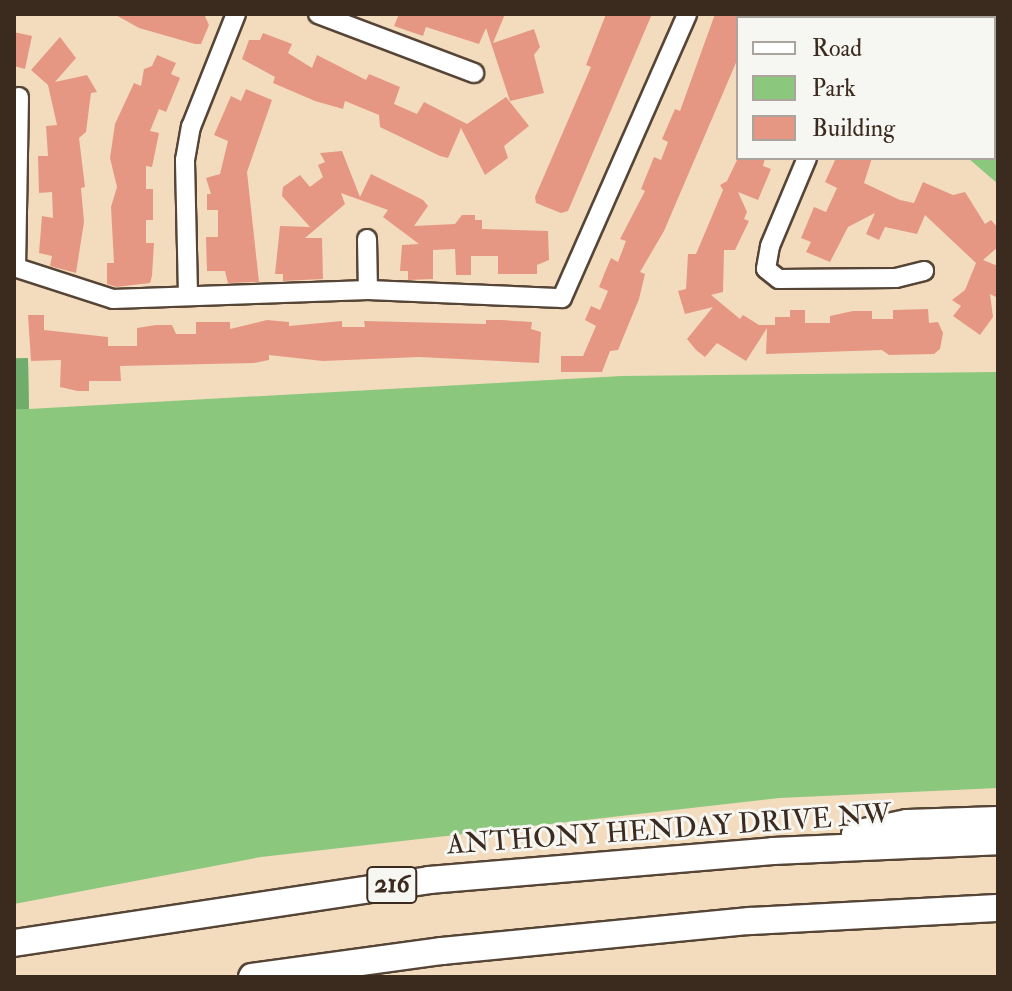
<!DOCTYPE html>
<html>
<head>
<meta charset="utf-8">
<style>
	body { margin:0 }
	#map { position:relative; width:1012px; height:991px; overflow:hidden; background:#f2dcbd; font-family:"IM FELL Double Pica",serif }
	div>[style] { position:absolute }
	.green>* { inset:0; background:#8bc77c }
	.forest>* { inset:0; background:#70ac6c; transform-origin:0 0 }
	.building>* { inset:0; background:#e69784 }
	.roads { filter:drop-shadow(2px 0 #564536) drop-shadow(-2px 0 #564536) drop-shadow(0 2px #564536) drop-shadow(0 -2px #564536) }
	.minor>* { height:18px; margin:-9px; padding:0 9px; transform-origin:9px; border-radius:9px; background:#fff }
	.highway>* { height:26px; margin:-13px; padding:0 13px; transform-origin:13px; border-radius:13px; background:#fff }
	span { translate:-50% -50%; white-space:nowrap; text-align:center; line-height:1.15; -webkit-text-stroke:6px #f6f6f2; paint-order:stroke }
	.shield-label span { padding:2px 6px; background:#f6f6f2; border:2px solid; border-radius:6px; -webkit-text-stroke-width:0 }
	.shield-label { font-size:26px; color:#3b2a1e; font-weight:700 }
	.street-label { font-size:28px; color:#3b2a1e }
	.frame { position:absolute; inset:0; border:16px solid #3b2a1e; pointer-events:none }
	.legend { position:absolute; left:736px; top:16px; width:260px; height:144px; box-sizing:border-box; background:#f6f6f2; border:2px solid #aba49d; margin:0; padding:10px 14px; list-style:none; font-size:24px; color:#3b2a1e }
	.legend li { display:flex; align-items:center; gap:16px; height:40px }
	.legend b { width:40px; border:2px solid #aba49d }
</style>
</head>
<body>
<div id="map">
	<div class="green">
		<div style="clip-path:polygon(994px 21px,998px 21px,998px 184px,968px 158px,994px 158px)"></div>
		<div style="clip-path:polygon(28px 358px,29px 409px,622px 376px,998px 372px,998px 788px,779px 798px,261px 857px,14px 904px,14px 360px)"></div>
	</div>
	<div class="forest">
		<div style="left:28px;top:358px;width:51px;height:14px;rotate:89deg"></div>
	</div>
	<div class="building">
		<div style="clip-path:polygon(114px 14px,204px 14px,209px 25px,201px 44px,195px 44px,139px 28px)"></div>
		<div style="clip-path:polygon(399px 14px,505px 14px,493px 43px,534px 29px,540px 47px,534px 55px,544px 93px,510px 101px,486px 28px,479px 44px,426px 27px,423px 36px,394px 26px)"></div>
		<div style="clip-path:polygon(606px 14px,652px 14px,568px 211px,561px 213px,536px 203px,535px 197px,591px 67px,586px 65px)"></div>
		<div style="clip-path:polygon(715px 14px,738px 14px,738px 58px,664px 231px,640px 272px,645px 274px,639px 299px,618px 350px,610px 351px,602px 372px,561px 372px,561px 356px,583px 356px,596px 326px,585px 320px,591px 306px,600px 310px,608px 291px,599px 287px,605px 272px,611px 258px,618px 262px,626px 241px,620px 239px,645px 191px,641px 189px,654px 157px,661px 160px,668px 142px,662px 139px,675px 109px,680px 111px)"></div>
		<div style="clip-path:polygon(14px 32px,32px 36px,25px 69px,14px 66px)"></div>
		<div style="clip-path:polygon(263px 33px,292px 44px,288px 53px,312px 68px,317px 55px,366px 80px,369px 74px,400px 87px,394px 104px,417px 114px,424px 102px,467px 124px,506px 97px,529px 126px,504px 146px,508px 158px,485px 175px,461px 128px,448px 158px,440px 156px,380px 127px,379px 115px,345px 101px,343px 109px,315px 101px,273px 83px,275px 77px,242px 59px,249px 40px,260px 40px)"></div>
		<div style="clip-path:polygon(60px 37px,76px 58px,55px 82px,87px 75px,97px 92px,91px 93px,86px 132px,79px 138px,85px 187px,81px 188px,84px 222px,76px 273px,50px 266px,52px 256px,39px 253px,42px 216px,53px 218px,52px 192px,39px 193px,38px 156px,48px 156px,46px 126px,57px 125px,48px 85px,31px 70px)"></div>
		<div style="clip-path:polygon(157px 55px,176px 63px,171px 74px,180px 78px,166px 112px,159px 109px,150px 131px,159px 133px,152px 167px,146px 166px,146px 189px,153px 189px,153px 220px,146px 220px,146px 243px,154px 243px,152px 276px,150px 283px,116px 287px,107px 284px,107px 263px,114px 263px,111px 207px,117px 187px,110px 158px,115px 124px,134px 83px,141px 86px,144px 69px,152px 66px)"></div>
		<div style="clip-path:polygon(246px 89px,272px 100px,247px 172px,259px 282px,228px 283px,225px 271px,207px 271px,206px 237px,218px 237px,218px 210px,207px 210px,207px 194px,211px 194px,206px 178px,220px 174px,228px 141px,214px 135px,231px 96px,241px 101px)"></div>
		<div style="clip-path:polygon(342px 151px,360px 197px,371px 174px,423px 200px,428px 206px,414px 226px,455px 224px,462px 215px,475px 215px,475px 220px,482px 220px,482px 229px,548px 231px,549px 260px,537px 265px,537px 274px,498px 274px,498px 256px,471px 256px,471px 275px,456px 275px,455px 249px,433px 250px,433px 279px,408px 280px,408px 271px,400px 271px,402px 245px,419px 244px,383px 217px,388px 210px,341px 193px,345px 204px,305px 238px,322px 238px,323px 279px,283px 281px,283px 274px,275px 274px,280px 226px,310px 227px,282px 196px,283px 187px,300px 175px,310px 187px,323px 177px,318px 165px,325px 162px,320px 153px)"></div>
		<div style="clip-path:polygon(738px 158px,765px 158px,763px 166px,771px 169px,758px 200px,738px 192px,747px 212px,744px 219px,749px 221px,735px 250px,724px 250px,723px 292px,711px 295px,740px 319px,743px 315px,759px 325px,775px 325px,775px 317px,790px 317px,790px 310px,805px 310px,805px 323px,830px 323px,830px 316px,853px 311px,872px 311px,872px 319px,893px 319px,893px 310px,928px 309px,929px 323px,938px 322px,943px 333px,940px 349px,934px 354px,889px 355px,882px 350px,766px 354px,767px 328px,746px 361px,717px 343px,705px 357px,696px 350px,687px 339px,713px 307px,685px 314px,678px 291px,686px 289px,688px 254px,696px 254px,723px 190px,720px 185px,727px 181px)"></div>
		<div style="clip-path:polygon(836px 158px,872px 158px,864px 183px,900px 200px,914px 203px,923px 182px,953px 195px,965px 192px,985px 224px,991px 220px,998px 228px,998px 247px,983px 260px,998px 266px,998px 298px,990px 294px,993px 317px,980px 335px,953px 316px,961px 306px,952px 300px,965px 290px,976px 263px,925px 215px,917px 234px,885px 227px,879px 240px,866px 234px,875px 213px,848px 227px,830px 262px,806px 252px,811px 242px,801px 238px,814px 207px,826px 212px,837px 188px,825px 182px)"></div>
		<div style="clip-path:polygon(28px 315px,44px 315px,44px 330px,108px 337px,108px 346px,137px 346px,137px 328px,156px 325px,172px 325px,176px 334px,196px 334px,196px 322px,230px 322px,230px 329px,267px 320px,289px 322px,289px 326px,342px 321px,342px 327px,365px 327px,364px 321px,486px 324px,486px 320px,501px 320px,532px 322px,531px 329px,541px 332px,539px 363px,419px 357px,323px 361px,269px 355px,269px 360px,254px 363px,120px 366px,121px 381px,89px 381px,89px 391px,78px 391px,60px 387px,61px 360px,31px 361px)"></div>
	</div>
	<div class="roads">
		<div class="minor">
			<div style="left:318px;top:14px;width:167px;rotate:20.7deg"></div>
			<div style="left:868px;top:18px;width:4px;rotate:-63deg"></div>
			<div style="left:807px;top:158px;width:95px;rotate:112.8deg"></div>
			<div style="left:770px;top:246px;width:23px;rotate:100deg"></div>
			<div style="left:766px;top:269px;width:16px;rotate:38deg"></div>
			<div style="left:779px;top:279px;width:117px;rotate:-0.5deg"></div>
			<div style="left:896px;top:278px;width:29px;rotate:-14deg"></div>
			<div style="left:367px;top:239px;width:51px;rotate:88.9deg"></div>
			<div style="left:14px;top:267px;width:104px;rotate:17.9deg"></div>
			<div style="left:113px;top:299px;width:255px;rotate:-2deg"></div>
			<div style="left:368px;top:290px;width:194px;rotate:2.4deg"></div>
			<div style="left:562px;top:298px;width:310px;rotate:-66.2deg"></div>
			<div style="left:16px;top:268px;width:171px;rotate:-89deg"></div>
			<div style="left:188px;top:294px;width:134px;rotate:-91.3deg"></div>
			<div style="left:185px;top:160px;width:34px;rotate:-80deg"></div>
			<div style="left:191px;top:127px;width:122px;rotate:-68.3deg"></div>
		</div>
		<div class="highway">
			<div style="left:855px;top:834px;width:53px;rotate:-11.9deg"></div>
			<div style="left:907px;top:823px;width:91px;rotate:-1.9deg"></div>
			<div style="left:14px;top:943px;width:420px;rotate:-8.6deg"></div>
			<div style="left:429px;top:880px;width:345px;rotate:-4.8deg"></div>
			<div style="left:773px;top:851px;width:225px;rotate:-2.5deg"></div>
			<div style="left:252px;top:977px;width:192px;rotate:-7.8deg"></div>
			<div style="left:442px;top:951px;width:309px;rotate:-5.6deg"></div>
			<div style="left:750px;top:921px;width:248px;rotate:-3deg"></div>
		</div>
	</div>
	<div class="shield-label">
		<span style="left:392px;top:885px">216</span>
	</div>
	<div class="street-label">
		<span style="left:669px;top:830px;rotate:-4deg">ANTHONY HENDAY DRIVE NW</span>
	</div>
	<div class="frame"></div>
	<ul class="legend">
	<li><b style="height:10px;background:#fff"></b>Road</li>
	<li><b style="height:22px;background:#8bc77c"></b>Park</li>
	<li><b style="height:22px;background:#e69784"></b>Building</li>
	</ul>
</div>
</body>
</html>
